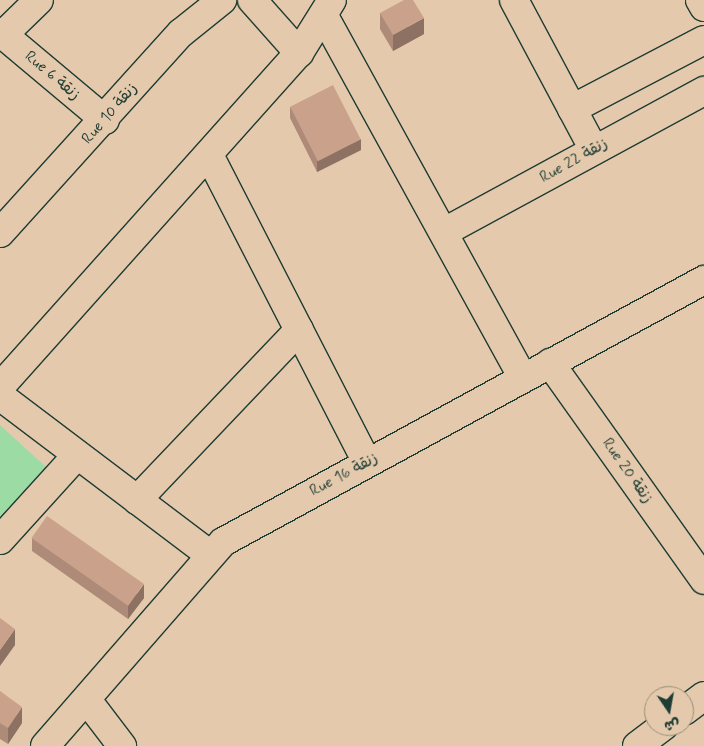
<!DOCTYPE html>
<html>
<head>
<meta charset="utf-8">
<style>
	body { margin:0 }
	#map { position:relative; width:704px; height:746px; overflow:hidden; background:#e5c9ac; font-family:Mynerve,"Playpen Sans Arabic",sans-serif }
	div>[style] { position:absolute }
	.green>* { inset:0; background:#9cdba3 }
	.roads { filter:drop-shadow(1px 0 #1f3d34) drop-shadow(-1px 0 #1f3d34) drop-shadow(0 1px #1f3d34) drop-shadow(0 -1px #1f3d34) }
	.minor>* { height:28px; margin:-14px; padding:0 14px; transform-origin:14px; border-radius:14px; background:#e5c9ac }
	.wall>* { inset:0; background:#ae8b78 }
	.shaded-wall>* { inset:0; background:#8d7162 }
	.building>* { inset:0; background:#caa28c; transform-origin:0 0 }
	span { translate:-50% -50%; white-space:nowrap; text-align:center; line-height:1.15; -webkit-text-stroke:4px #e5c9ac; paint-order:stroke }
	.street-label { font-size:16px; color:#1f3d34 }
	.north { position:absolute; left:644px; top:686px; width:50px; height:50px; box-sizing:border-box; background:#e5c9ac; border:1px solid #96917c; border-radius:50%; rotate:168deg; font-size:14px; font-weight:700; line-height:20px; text-align:center; color:#1f3d34 }
	.north::after { content:''; display:block; margin:auto; width:18px; height:22px; background:#1f3d34; clip-path:polygon(50% 0,100% 100%,50% 72%,0 100%) }
</style>
</head>
<body>
<div id="map">
	<div class="green">
		<div style="clip-path:polygon(0 425px,47px 468px,0 518px)"></div>
	</div>
	<div class="roads">
		<div class="minor">
			<div style="left:252px;top:0;width:71px;rotate:48.4deg"></div>
			<div style="left:514px;top:0;width:170px;rotate:61.9deg"></div>
			<div style="left:700px;top:0;width:8px;rotate:60deg"></div>
			<div style="left:324px;top:16px;width:413px;rotate:61.2deg"></div>
			<div style="left:0;top:32px;width:137px;rotate:40deg"></div>
			<div style="left:3px;top:35px;width:50px;rotate:-44.2deg"></div>
			<div style="left:572px;top:109px;width:149px;rotate:-27.6deg"></div>
			<div style="left:209px;top:155px;width:345px;rotate:62.8deg"></div>
			<div style="left:444px;top:232px;width:296px;rotate:-28.5deg"></div>
			<div style="left:0;top:233px;width:270px;rotate:-47.9deg"></div>
			<div style="left:181px;top:33px;width:53px;rotate:-38.8deg"></div>
			<div style="left:550px;top:363px;width:266px;rotate:54.6deg"></div>
			<div style="left:0;top:387px;width:448px;rotate:-48.2deg"></div>
			<div style="left:299px;top:53px;width:62px;rotate:-58.1deg"></div>
			<div style="left:0;top:396px;width:262px;rotate:37.1deg"></div>
			<div style="left:137px;top:500px;width:235px;rotate:-46.4deg"></div>
			<div style="left:0;top:540px;width:115px;rotate:-47.8deg"></div>
			<div style="left:87px;top:700px;width:58px;rotate:52.7deg"></div>
			<div style="left:684px;top:711px;width:25px;rotate:-37deg"></div>
			<div style="left:45px;top:746px;width:271px;rotate:-48.9deg"></div>
			<div style="left:223px;top:542px;width:548px;rotate:-28.58deg"></div>
			<div style="left:637px;top:746px;width:34px;rotate:-37deg"></div>
		</div>
	</div>
	<div class="wall">
		<div style="clip-path:polygon(380px 13px,424px 34px,393px 51px,380px 29px)"></div>
		<div style="clip-path:polygon(290px 107px,361px 150px,317px 172px,290px 118px)"></div>
		<div style="clip-path:polygon(32px 538px,144px 598px,128px 619px,32px 551px)"></div>
		<div style="clip-path:polygon(0 691px,22px 723px,8px 744px,0 739px)"></div>
	</div>
	<div class="shaded-wall">
		<div style="clip-path:polygon(424px 18px,424px 34px,393px 51px,393px 35px)"></div>
		<div style="clip-path:polygon(361px 139px,361px 150px,317px 172px,317px 161px)"></div>
		<div style="clip-path:polygon(144px 584px,144px 598px,128px 619px,128px 606px)"></div>
		<div style="clip-path:polygon(15px 629px,15px 645px,0 666px,0 650px)"></div>
		<div style="clip-path:polygon(22px 707px,22px 723px,8px 744px,8px 728px)"></div>
	</div>
	<div class="building">
		<div style="clip-path:polygon(404px 0,413px 0,424px 18px,393px 35px,380px 13px)"></div>
		<div style="left:333px;top:85px;width:61px;height:48px;rotate:63deg"></div>
		<div style="left:47px;top:516px;width:118px;height:27px;rotate:35deg"></div>
		<div style="clip-path:polygon(0 618px,15px 629px,0 650px)"></div>
		<div style="clip-path:polygon(0 691px,22px 707px,8px 728px,0 723px)"></div>
	</div>
	<div class="street-label">
		<span style="left:52px;top:76px;rotate:40deg">Rue 6 زنقة</span>
		<span style="left:110px;top:114px;rotate:-49deg">Rue 10 زنقة</span>
		<span style="left:574px;top:161px;rotate:-29deg">Rue 22 زنقة</span>
		<span style="left:627px;top:471px;rotate:55deg">Rue 20 زنقة</span>
		<span style="left:344px;top:475px;rotate:-28deg">Rue 16 زنقة</span>
	</div>
	<div class="north">ش</div>
</div>
</body>
</html>
